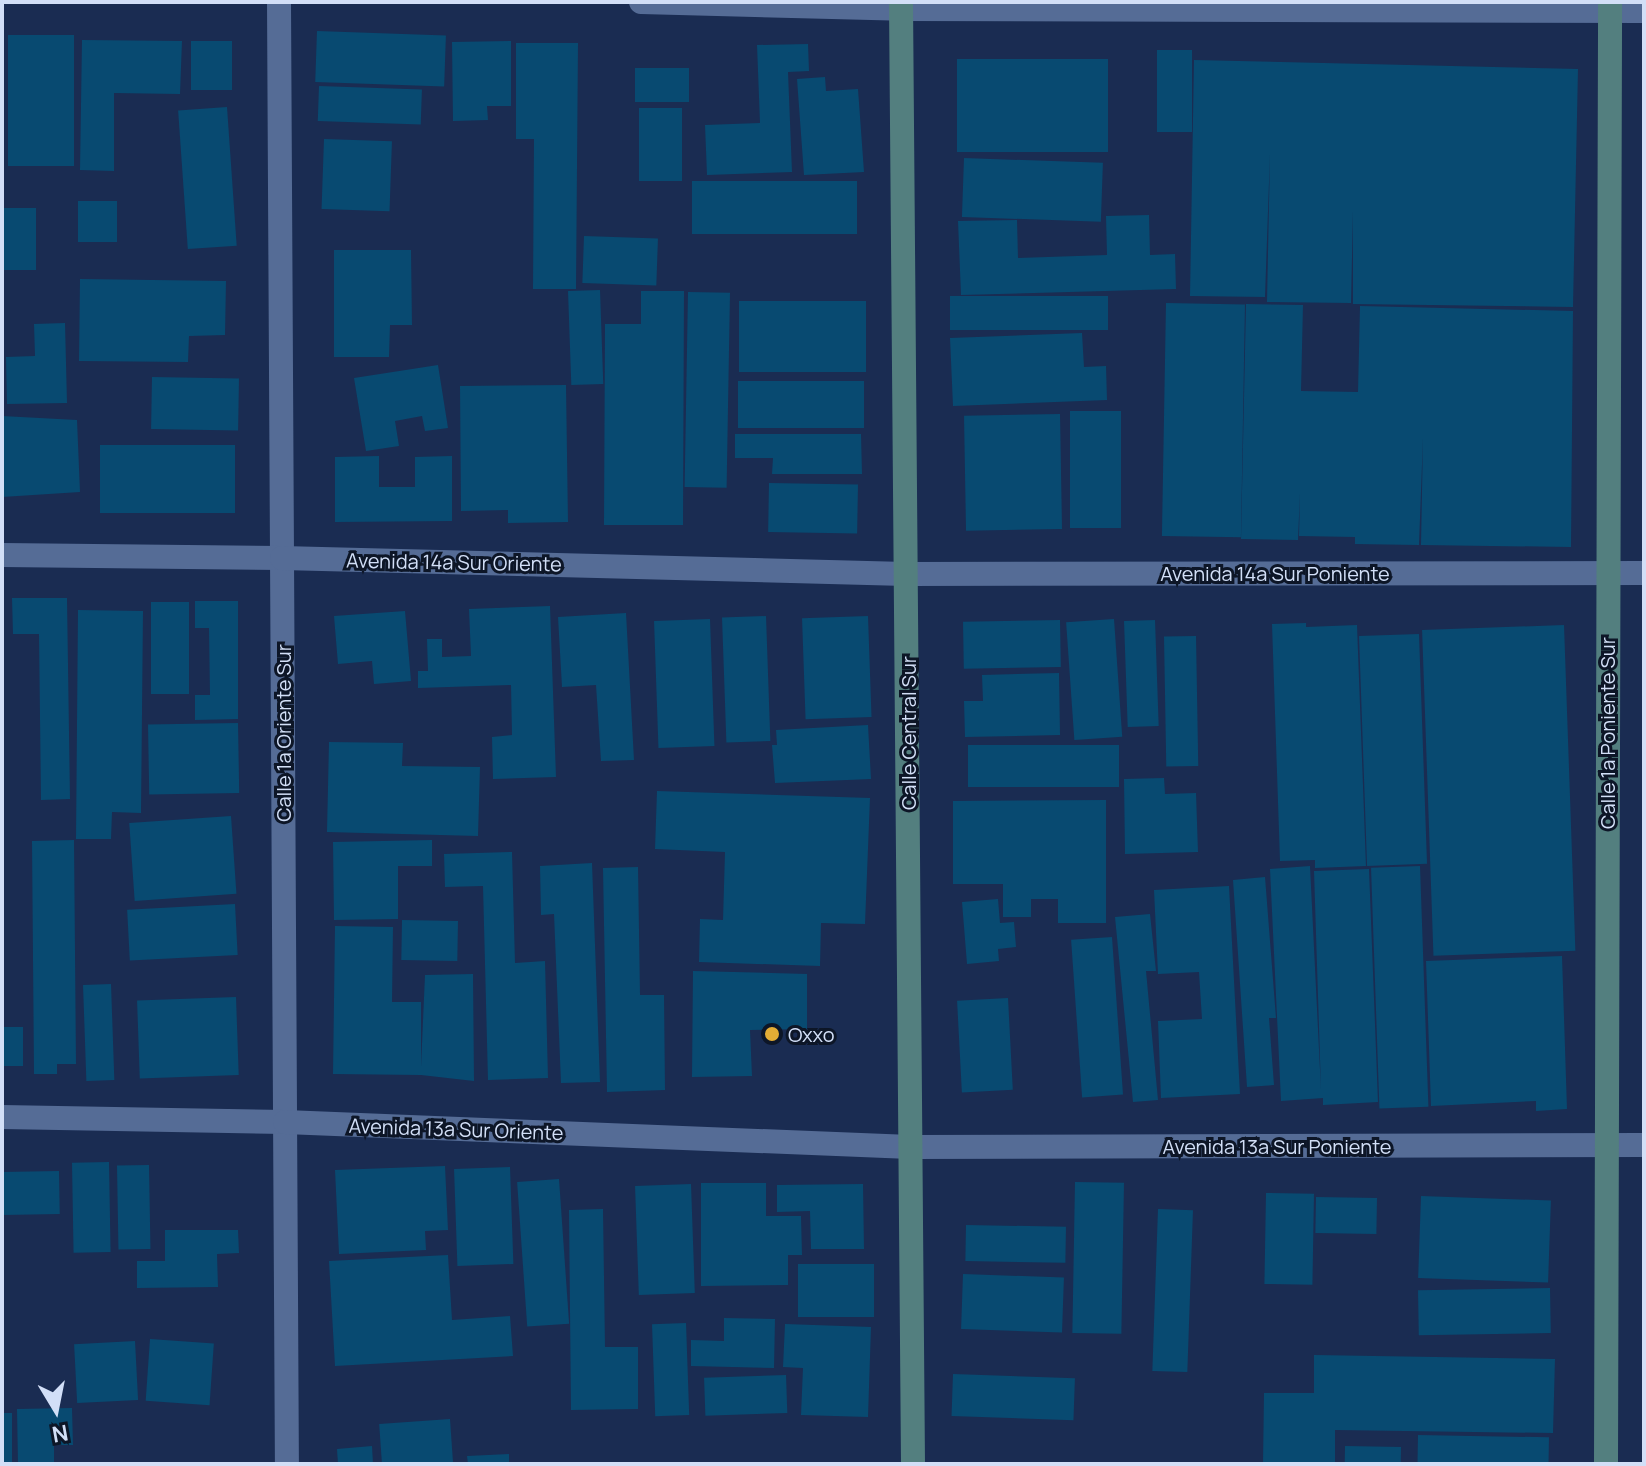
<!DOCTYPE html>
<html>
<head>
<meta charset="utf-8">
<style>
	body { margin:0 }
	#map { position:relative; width:1646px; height:1466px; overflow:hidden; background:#1a2c52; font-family:Manrope,sans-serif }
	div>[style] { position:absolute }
	.building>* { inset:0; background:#084a71; transform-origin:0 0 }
	.street>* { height:24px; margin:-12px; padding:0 12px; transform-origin:12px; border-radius:12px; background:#556c96 }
	.secondary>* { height:24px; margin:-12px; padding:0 12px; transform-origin:12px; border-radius:12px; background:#537f7f }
	.dots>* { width:22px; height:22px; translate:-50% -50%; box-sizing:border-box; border:4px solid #0d1627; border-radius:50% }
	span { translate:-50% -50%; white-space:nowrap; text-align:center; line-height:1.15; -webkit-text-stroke:6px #0d1627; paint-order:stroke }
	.street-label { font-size:20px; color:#d2dff7 }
	.poi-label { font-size:20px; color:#d2dff7 }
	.left { translate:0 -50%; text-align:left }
	.frame { position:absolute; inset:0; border:4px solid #d2dff7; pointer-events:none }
	.north { position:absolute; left:16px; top:1370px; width:80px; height:80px; -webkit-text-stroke:6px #0d1627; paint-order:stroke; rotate:170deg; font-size:22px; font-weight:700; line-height:32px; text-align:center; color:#d2dff7 }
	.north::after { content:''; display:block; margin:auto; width:28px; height:36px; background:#d2dff7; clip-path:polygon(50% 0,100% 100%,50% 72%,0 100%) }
</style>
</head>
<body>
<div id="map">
	<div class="building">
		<div style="left:317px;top:31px;width:129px;height:51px;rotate:2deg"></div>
		<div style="left:8px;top:35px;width:66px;height:131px"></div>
		<div style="clip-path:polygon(82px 40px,182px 41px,180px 94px,114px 93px,114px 171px,80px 170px)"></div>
		<div style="left:191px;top:41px;width:41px;height:49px"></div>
		<div style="clip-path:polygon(511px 41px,511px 106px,487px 106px,488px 120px,453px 121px,452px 42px)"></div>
		<div style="clip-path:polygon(516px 43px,578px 43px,576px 289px,533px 289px,534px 139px,516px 139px)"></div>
		<div style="clip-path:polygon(808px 44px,809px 71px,788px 72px,792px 172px,707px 175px,705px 125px,760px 123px,757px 45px)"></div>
		<div style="left:1157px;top:50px;width:35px;height:82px"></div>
		<div style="left:1108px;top:59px;width:93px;height:151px;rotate:90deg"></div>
		<div style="clip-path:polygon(1194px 60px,1578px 69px,1573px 307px,1353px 304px,1353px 211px,1351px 303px,1267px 302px,1270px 154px,1265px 297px,1190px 296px)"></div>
		<div style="left:689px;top:68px;width:34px;height:54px;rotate:90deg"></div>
		<div style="clip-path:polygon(825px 77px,826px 91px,858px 89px,864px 172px,804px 175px,797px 79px)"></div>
		<div style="left:319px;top:86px;width:103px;height:35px;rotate:2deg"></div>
		<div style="left:227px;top:107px;width:139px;height:49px;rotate:86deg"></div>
		<div style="left:682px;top:108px;width:73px;height:43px;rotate:90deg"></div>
		<div style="left:324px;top:139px;width:68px;height:70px;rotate:2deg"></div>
		<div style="left:964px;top:158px;width:139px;height:59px;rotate:2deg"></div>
		<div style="left:857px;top:181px;width:53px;height:165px;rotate:90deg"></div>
		<div style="left:78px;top:201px;width:39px;height:41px"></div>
		<div style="left:4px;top:208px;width:32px;height:62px"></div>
		<div style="clip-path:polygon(1149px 215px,1150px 255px,1175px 254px,1176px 289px,961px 295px,958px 221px,1017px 220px,1018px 258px,1107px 255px,1106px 216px)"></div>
		<div style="left:584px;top:236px;width:74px;height:47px;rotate:2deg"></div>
		<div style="clip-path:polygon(334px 250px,411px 250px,412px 325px,390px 325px,389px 357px,334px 357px)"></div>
		<div style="clip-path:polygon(80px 279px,226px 281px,225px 335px,189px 336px,188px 362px,79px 361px)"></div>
		<div style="left:600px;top:290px;width:94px;height:32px;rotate:88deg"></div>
		<div style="clip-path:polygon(641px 291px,684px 291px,683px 525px,604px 525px,605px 324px,641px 324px)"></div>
		<div style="left:688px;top:292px;width:42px;height:195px;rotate:1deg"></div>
		<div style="left:950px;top:296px;width:158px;height:34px"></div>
		<div style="left:866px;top:301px;width:71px;height:127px;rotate:90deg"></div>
		<div style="left:1166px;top:303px;width:79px;height:233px;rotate:1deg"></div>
		<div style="clip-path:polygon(1246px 304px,1303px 305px,1301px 391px,1358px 392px,1360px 306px,1573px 311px,1571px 547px,1421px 545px,1423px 438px,1419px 545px,1355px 544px,1355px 537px,1299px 536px,1300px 493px,1298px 540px,1241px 539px)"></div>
		<div style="clip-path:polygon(65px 323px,67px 403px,7px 404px,6px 357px,35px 356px,34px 324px)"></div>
		<div style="clip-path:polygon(1082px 333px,1084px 367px,1106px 366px,1107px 400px,953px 406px,950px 338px)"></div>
		<div style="clip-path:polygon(438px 365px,448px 428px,425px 431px,422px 416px,395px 421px,399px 446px,366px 451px,354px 378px)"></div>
		<div style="left:152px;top:377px;width:87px;height:52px;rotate:1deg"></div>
		<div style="left:738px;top:381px;width:126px;height:47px"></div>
		<div style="clip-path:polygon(566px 385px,568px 522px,508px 523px,508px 510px,461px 511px,460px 386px)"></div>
		<div style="left:1121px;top:411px;width:117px;height:51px;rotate:90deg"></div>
		<div style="left:1060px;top:414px;width:115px;height:96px;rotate:89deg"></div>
		<div style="clip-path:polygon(2px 416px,77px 420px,80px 492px,2px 497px)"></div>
		<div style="clip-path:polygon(735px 434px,861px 434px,862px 474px,772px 474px,773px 458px,735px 458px)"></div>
		<div style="left:235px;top:445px;width:68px;height:135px;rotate:90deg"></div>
		<div style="clip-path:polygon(379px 456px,379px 487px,415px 487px,415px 457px,452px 456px,452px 521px,335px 522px,335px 457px)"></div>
		<div style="left:769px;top:483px;width:89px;height:49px;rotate:1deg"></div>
		<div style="clip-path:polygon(12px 598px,67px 598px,70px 799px,41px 800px,39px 634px,13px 634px)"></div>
		<div style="clip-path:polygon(195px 601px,238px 601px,238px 719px,195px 720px,195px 695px,210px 695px,209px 628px,195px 628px)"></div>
		<div style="left:151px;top:602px;width:38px;height:92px"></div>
		<div style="clip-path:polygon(550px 606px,556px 777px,493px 779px,492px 737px,512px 735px,511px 685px,418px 688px,418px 671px,428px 671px,427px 639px,442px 639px,442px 657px,471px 656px,469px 609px)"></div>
		<div style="clip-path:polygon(78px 610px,143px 611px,141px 813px,112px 812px,111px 839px,76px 839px)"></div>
		<div style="clip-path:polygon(405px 611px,411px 681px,374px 684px,372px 661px,338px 664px,334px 616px)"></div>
		<div style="clip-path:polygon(626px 613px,634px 760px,601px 761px,596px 685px,562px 687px,558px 617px)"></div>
		<div style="left:766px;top:616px;width:125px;height:44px;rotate:88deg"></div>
		<div style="left:868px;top:616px;width:101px;height:66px;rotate:88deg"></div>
		<div style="left:710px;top:619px;width:127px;height:56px;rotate:88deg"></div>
		<div style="left:1114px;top:619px;width:118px;height:48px;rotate:86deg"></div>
		<div style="left:1060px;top:620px;width:47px;height:97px;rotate:89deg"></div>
		<div style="left:1155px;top:620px;width:106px;height:31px;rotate:88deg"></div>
		<div style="clip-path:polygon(1306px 623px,1306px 627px,1357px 625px,1366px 866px,1315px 868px,1315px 860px,1280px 861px,1272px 624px)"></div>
		<div style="left:1564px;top:625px;width:326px;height:142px;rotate:88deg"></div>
		<div style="left:1419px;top:634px;width:230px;height:60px;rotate:88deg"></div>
		<div style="left:1196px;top:636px;width:130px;height:32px;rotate:89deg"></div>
		<div style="clip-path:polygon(1059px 673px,1060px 735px,965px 737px,964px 701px,983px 701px,982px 675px)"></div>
		<div style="left:238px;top:723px;width:70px;height:90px;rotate:89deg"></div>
		<div style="clip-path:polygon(868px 725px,871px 779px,775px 783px,772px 745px,777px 745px,776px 730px)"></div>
		<div style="clip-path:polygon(329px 742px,403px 743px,402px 766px,480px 767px,478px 836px,327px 832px)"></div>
		<div style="left:1119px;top:745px;width:42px;height:151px;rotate:90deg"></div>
		<div style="clip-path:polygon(1164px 778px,1165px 794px,1196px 793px,1198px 852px,1125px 854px,1124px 779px)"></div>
		<div style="clip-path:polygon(657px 791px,870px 798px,865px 924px,821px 923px,820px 966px,699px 962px,700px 919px,723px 920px,725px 852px,655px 849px)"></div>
		<div style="clip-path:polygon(1106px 800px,1106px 923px,1058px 923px,1058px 899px,1031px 899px,1031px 917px,1003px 917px,1003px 884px,953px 884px,953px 801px)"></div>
		<div style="left:231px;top:816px;width:78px;height:102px;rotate:86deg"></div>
		<div style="clip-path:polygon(74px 840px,76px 1064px,57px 1064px,57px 1074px,34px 1074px,32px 841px)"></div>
		<div style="clip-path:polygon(432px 840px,432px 866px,398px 866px,398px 919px,334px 920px,333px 842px)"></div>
		<div style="clip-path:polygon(512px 852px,515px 963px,545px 961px,548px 1078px,488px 1080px,483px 886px,445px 887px,444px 854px)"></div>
		<div style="clip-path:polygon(592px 863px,600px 1082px,561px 1083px,554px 914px,541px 915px,540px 866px)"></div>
		<div style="clip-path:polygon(1310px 866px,1321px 1090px,1314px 871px,1369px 869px,1378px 1102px,1323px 1105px,1323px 1098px,1281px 1101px,1270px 869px)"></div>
		<div style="left:1420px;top:866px;width:241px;height:49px;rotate:88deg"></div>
		<div style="clip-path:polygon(638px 867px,640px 995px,664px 995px,665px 1090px,607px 1092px,603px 868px)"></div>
		<div style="clip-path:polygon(1265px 877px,1276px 1018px,1269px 1018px,1274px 1085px,1247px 1087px,1233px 880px)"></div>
		<div style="clip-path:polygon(1229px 886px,1240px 1094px,1161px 1098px,1158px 1021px,1202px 1019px,1199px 972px,1158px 974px,1154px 890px)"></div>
		<div style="clip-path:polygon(998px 899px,1000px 923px,1014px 922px,1016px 947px,998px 949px,999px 961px,967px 964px,962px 902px)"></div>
		<div style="left:235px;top:904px;width:51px;height:108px;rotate:87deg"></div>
		<div style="clip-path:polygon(1150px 914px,1156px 971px,1146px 971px,1158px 1100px,1133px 1102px,1115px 917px)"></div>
		<div style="left:402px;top:920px;width:56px;height:40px;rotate:1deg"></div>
		<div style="clip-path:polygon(335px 926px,393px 927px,392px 1002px,421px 1002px,421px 1067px,425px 975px,473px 974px,474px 1081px,421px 1075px,333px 1074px)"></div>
		<div style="left:1112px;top:937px;width:158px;height:41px;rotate:86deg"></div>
		<div style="clip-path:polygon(1562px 956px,1567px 1109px,1536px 1111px,1536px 1101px,1431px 1106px,1426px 961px)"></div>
		<div style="clip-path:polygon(693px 971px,807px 974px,807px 1029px,750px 1030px,752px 1076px,692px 1077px)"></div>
		<div style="left:111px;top:984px;width:96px;height:28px;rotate:88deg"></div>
		<div style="left:236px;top:997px;width:78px;height:99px;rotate:88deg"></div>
		<div style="left:1008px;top:998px;width:92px;height:51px;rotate:87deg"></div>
		<div style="left:2px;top:1027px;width:21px;height:39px"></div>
		<div style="left:109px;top:1162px;width:90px;height:37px;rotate:89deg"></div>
		<div style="left:149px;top:1165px;width:84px;height:32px;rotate:89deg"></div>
		<div style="clip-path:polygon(445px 1166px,448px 1230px,425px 1231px,426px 1250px,339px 1254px,335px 1170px)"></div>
		<div style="left:510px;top:1167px;width:97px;height:56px;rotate:88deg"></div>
		<div style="left:59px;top:1171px;width:43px;height:57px;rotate:89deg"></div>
		<div style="left:559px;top:1179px;width:145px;height:42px;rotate:86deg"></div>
		<div style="left:1075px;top:1182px;width:49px;height:151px;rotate:1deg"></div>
		<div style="clip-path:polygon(701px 1183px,766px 1183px,766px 1216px,801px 1216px,802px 1255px,788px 1255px,788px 1285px,701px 1286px)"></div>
		<div style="left:691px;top:1184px;width:109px;height:56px;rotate:88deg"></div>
		<div style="clip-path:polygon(863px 1184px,864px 1249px,811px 1249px,810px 1211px,777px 1212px,777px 1185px)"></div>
		<div style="left:1266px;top:1193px;width:48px;height:91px;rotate:1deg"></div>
		<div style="left:1421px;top:1196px;width:130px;height:82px;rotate:2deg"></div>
		<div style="left:1316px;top:1197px;width:61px;height:36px;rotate:1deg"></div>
		<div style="clip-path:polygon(603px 1209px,605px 1347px,638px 1347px,638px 1409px,571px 1410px,569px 1210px)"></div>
		<div style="left:1158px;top:1209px;width:35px;height:162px;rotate:2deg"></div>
		<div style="left:966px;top:1225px;width:100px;height:36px;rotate:1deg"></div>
		<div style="clip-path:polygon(165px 1230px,238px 1230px,239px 1253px,217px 1254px,218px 1287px,137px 1288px,137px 1261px,165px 1261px)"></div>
		<div style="clip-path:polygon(448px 1255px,452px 1320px,510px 1316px,513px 1356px,335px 1366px,329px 1261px)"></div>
		<div style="left:798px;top:1264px;width:76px;height:53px"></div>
		<div style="left:963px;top:1274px;width:101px;height:55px;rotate:2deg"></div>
		<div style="left:1550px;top:1288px;width:45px;height:132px;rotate:89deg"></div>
		<div style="clip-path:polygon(724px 1318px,775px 1319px,774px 1368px,691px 1366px,691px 1340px,724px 1341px)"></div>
		<div style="left:686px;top:1323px;width:92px;height:34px;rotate:88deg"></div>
		<div style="clip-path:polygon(785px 1324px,871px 1327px,868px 1417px,801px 1415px,803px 1368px,783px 1367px)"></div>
		<div style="left:150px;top:1339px;width:64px;height:62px;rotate:4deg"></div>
		<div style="left:135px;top:1341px;width:59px;height:61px;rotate:87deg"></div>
		<div style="clip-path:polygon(1314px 1355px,1555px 1359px,1553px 1433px,1335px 1430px,1335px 1464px,1263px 1464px,1264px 1393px,1314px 1393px)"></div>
		<div style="left:953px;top:1374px;width:122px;height:42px;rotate:2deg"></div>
		<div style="left:786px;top:1375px;width:38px;height:82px;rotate:88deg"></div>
		<div style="clip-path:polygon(72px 1408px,73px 1445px,54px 1445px,54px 1464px,18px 1464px,17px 1409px)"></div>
		<div style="left:2px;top:1413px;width:10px;height:51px"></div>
		<div style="left:450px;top:1419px;width:45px;height:71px;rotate:86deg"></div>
		<div style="left:1418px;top:1435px;width:131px;height:29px;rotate:1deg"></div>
		<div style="clip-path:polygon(372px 1446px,373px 1464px,338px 1464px,337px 1449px)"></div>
		<div style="left:1345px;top:1446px;width:56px;height:18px;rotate:1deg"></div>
		<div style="clip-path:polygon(509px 1454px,509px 1464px,468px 1464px,467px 1456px)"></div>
	</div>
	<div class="street">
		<div style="left:279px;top:2px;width:1462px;rotate:89.69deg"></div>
		<div style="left:641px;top:2px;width:260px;rotate:1.5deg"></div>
		<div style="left:901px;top:9px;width:743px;rotate:0.15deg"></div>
		<div style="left:2px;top:555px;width:280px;rotate:0.6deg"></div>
		<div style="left:282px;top:558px;width:624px;rotate:1.47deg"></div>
		<div style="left:906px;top:574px;width:738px;rotate:-0.08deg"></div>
		<div style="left:2px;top:1117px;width:283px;rotate:1deg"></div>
		<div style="left:285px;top:1122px;width:626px;rotate:2.29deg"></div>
		<div style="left:911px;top:1147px;width:733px;rotate:-0.16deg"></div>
	</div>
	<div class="secondary">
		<div style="left:901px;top:2px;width:1462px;rotate:89.53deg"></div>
		<div style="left:1606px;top:1464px;width:1462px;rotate:-89.84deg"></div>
	</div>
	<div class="dots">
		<div style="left:772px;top:1034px;background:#e4ad35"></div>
	</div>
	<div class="street-label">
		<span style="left:454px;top:562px;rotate:1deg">Avenida 14a Sur Oriente</span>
		<span style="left:1275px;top:573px">Avenida 14a Sur Poniente</span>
		<span style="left:283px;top:733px;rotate:-90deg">Calle 1a Oriente Sur</span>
		<span style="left:908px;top:733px;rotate:-90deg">Calle Central Sur</span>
		<span style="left:1607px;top:733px;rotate:-90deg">Calle 1a Poniente Sur</span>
		<span style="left:456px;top:1129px;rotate:2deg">Avenida 13a Sur Oriente</span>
		<span style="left:1277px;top:1146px">Avenida 13a Sur Poniente</span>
	</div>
	<div class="poi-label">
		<span class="left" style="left:788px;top:1034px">Oxxo</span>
	</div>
	<div class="frame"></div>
	<div class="north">N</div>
</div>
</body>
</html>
